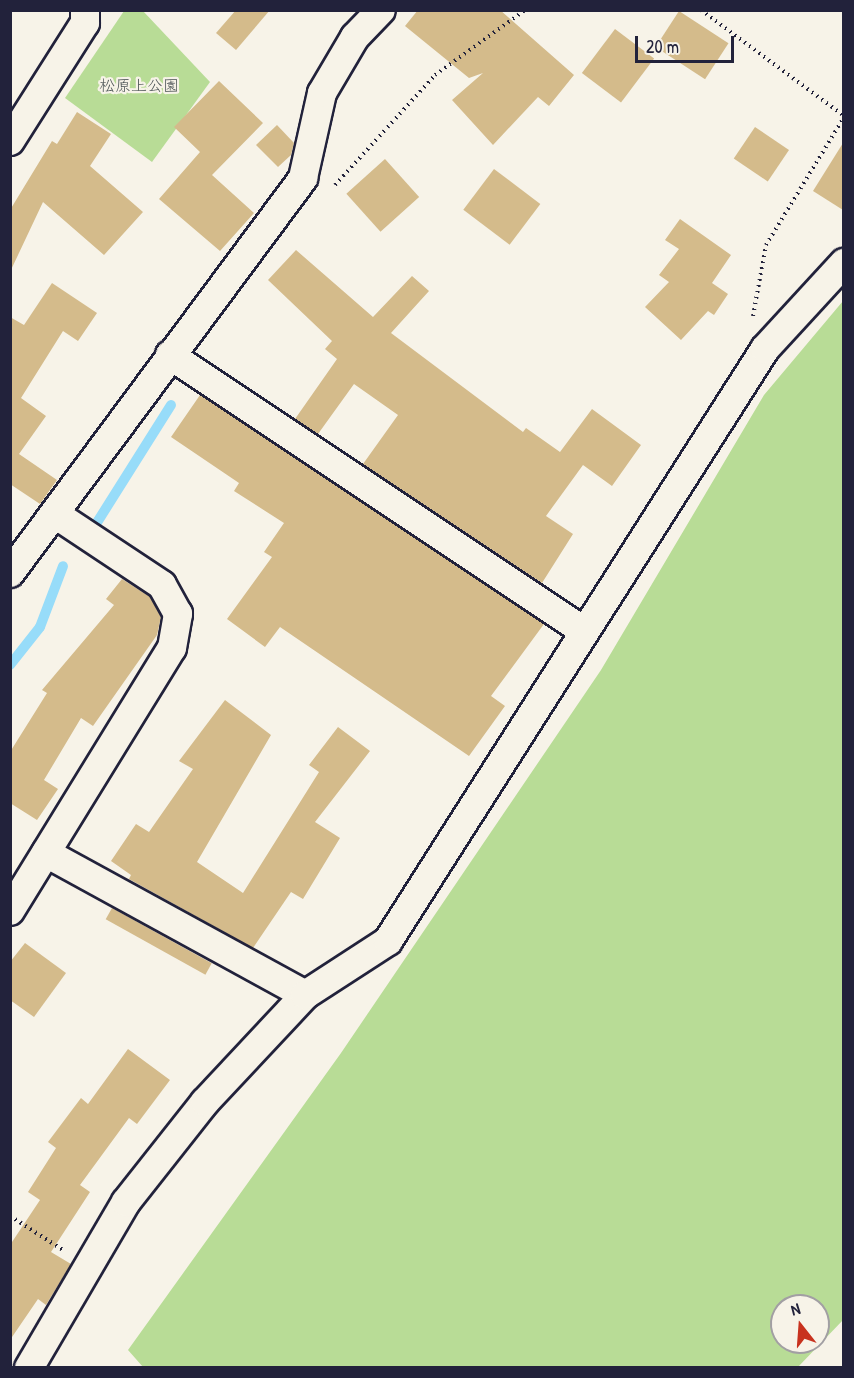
<!DOCTYPE html>
<html>
<head>
<meta charset="utf-8">
<style>
	body { margin:0 }
	#map { position:relative; width:854px; height:1378px; overflow:hidden; background:#f7f3e8; font-family:"Patrick Hand","Klee One",sans-serif }
	div>[style] { position:absolute }
	.green>* { inset:0; background:#b8dc96 }
	.stream>* { height:10px; margin:-5px; padding:0 5px; transform-origin:5px; border-radius:5px; background:#97dcf9 }
	.building>* { inset:0; background:#d4bb8b; transform-origin:0 0 }
	.path>* { height:4px; margin-top:-2px; transform-origin:0; background:repeating-linear-gradient(90deg,#22223b 0 1.5px,transparent 0 6px) }
	.roads { filter:drop-shadow(2px 0 #22223b) drop-shadow(-2px 0 #22223b) drop-shadow(0 2px #22223b) drop-shadow(0 -2px #22223b) }
	.street>* { height:28px; margin:-14px; padding:0 14px; transform-origin:14px; border-radius:14px; background:#f7f3e8 }
	span { translate:-50% -50%; white-space:nowrap; text-align:center; line-height:1.15; -webkit-text-stroke:4.5px #f7f3e8; paint-order:stroke }
	.park-label { font-size:16px; color:#485052 }
	.frame { position:absolute; inset:0; border:12px solid #22223b; pointer-events:none }
	.north { position:absolute; left:770px; top:1294px; width:60px; height:60px; box-sizing:border-box; background:#f7f3e8; border:2px solid #a29fa3; border-radius:50%; rotate:343deg; font-size:16px; font-weight:700; line-height:24px; text-align:center; color:#22223b }
	.north::after { content:''; display:block; margin:auto; width:21px; height:27px; background:#c8321e; clip-path:polygon(50% 0,100% 100%,50% 72%,0 100%) }
	.scale { position:absolute; left:635px; top:36px; width:99px; height:27px; box-sizing:border-box; border:3px solid #22223b; border-top:0; padding-left:8px; font-size:18px; line-height:21px; white-space:nowrap; color:#22223b; -webkit-text-stroke:4px #f7f3e8; paint-order:stroke }
</style>
</head>
<body>
<div id="map">
	<div class="green">
		<div style="clip-path:polygon(124px 11px,143px 11px,210px 82px,152px 162px,65px 98px)"></div>
		<div style="clip-path:polygon(evenodd,843px 301px,843px 1320px,798px 1367px,143px 1367px,128px 1350px,341px 1053px,601px 670px,764px 395px,843px 301px,782px 1306px,818px 1306px,818px 1342px,782px 1342px,782px 1306px)"></div>
	</div>
	<div class="stream">
		<div style="left:91px;top:532px;width:150px;rotate:-57.8deg"></div>
		<div style="left:10px;top:665px;width:48px;rotate:-51.7deg"></div>
		<div style="left:40px;top:627px;width:65px;rotate:-69.3deg"></div>
	</div>
	<div class="building">
		<div style="clip-path:polygon(236px 10px,270px 10px,236px 50px,216px 33px)"></div>
		<div style="clip-path:polygon(418px 10px,500px 10px,574px 75px,549px 106px,538px 97px,493px 145px,452px 100px,483px 73px,469px 78px,405px 26px)"></div>
		<div style="left:679px;top:11px;width:59px;height:43px;rotate:33deg"></div>
		<div style="left:615px;top:29px;width:49px;height:55px;rotate:37deg"></div>
		<div style="clip-path:polygon(219px 81px,263px 123px,212px 175px,254px 213px,220px 251px,159px 199px,200px 152px,174px 127px)"></div>
		<div style="clip-path:polygon(77px 112px,111px 134px,90px 166px,143px 212px,104px 255px,43px 202px,10px 272px,10px 210px,52px 141px,57px 144px)"></div>
		<div style="clip-path:polygon(277px 125px,294px 143px,291px 155px,278px 167px,256px 145px)"></div>
		<div style="left:755px;top:127px;width:41px;height:38px;rotate:34deg"></div>
		<div style="clip-path:polygon(843px 143px,843px 210px,813px 191px)"></div>
		<div style="left:385px;top:159px;width:51px;height:52px;rotate:48deg"></div>
		<div style="left:494px;top:169px;width:58px;height:51px;rotate:37deg"></div>
		<div style="clip-path:polygon(680px 219px,731px 255px,712px 283px,728px 294px,714px 315px,708px 311px,681px 340px,645px 307px,669px 282px,659px 275px,679px 249px,665px 240px)"></div>
		<div style="clip-path:polygon(296px 250px,373px 317px,412px 276px,429px 291px,391px 333px,523px 432px,526px 428px,560px 452px,592px 409px,641px 445px,612px 486px,583px 465px,546px 516px,573px 534px,542px 583px,363px 464px,398px 415px,354px 384px,318px 434px,295px 419px,337px 359px,325px 349px,332px 341px,268px 280px)"></div>
		<div style="clip-path:polygon(52px 283px,97px 313px,78px 341px,63px 331px,21px 398px,46px 416px,19px 454px,57px 480px,40px 504px,10px 484px,10px 317px,24px 325px)"></div>
		<div style="clip-path:polygon(200px 395px,544px 624px,491px 696px,505px 706px,469px 756px,280px 627px,265px 647px,227px 619px,272px 557px,264px 552px,284px 523px,234px 491px,239px 483px,171px 437px)"></div>
		<div style="clip-path:polygon(122px 579px,150px 597px,161px 617px,157px 635px,93px 726px,81px 718px,44px 780px,58px 789px,37px 820px,10px 803px,10px 752px,47px 693px,42px 690px,114px 605px,106px 599px)"></div>
		<div style="clip-path:polygon(225px 700px,271px 735px,197px 862px,243px 893px,319px 772px,309px 765px,338px 727px,370px 751px,315px 822px,340px 838px,303px 899px,291px 892px,253px 948px,129px 879px,131px 875px,111px 861px,136px 824px,149px 832px,193px 769px,179px 761px)"></div>
		<div style="left:112px;top:908px;width:114px;height:13px;rotate:29deg"></div>
		<div style="clip-path:polygon(25px 943px,66px 973px,34px 1017px,10px 1000px,10px 962px)"></div>
		<div style="clip-path:polygon(128px 1049px,170px 1080px,137px 1124px,129px 1118px,80px 1185px,90px 1192px,51px 1252px,71px 1264px,46px 1305px,38px 1299px,10px 1340px,10px 1245px,40px 1200px,28px 1192px,56px 1148px,48px 1142px,81px 1098px,88px 1104px)"></div>
	</div>
	<div class="path">
		<div style="left:701px;top:10px;width:178px;rotate:36.5deg"></div>
		<div style="left:335px;top:185px;width:149px;rotate:-47.7deg"></div>
		<div style="left:435px;top:75px;width:111px;rotate:-35.8deg"></div>
		<div style="left:753px;top:316px;width:72px;rotate:-79.6deg"></div>
		<div style="left:766px;top:245px;width:150px;rotate:-58.6deg"></div>
		<div style="left:10px;top:1216px;width:63px;rotate:32.7deg"></div>
	</div>
	<div class="roads">
		<div class="street">
			<div style="left:10px;top:141px;width:140px;rotate:-57.6deg"></div>
			<div style="left:85px;top:23px;width:13px;rotate:-90deg"></div>
			<div style="left:170px;top:355px;width:496px;rotate:33.7deg"></div>
			<div style="left:10px;top:573px;width:492px;rotate:-53.4deg"></div>
			<div style="left:303px;top:178px;width:87px;rotate:-77.4deg"></div>
			<div style="left:322px;top:93px;width:65px;rotate:-59.5deg"></div>
			<div style="left:355px;top:37px;width:37px;rotate:-46deg"></div>
			<div style="left:46px;top:853px;width:295px;rotate:28.7deg"></div>
			<div style="left:10px;top:911px;width:309px;rotate:-58.4deg"></div>
			<div style="left:172px;top:648px;width:35px;rotate:-80deg"></div>
			<div style="left:178px;top:614px;width:33px;rotate:-119deg"></div>
			<div style="left:162px;top:585px;width:125px;rotate:-146.4deg"></div>
			<div style="left:29px;top:1368px;width:192px;rotate:-59.7deg"></div>
			<div style="left:126px;top:1202px;width:127px;rotate:-51.7deg"></div>
			<div style="left:205px;top:1102px;width:146px;rotate:-46.9deg"></div>
			<div style="left:305px;top:995px;width:99px;rotate:-33deg"></div>
			<div style="left:388px;top:941px;width:702px;rotate:-57.51deg"></div>
			<div style="left:765px;top:349px;width:117px;rotate:-47.4deg"></div>
		</div>
	</div>
	<div class="park-label">
		<span style="left:139px;top:85px">松原上公園</span>
	</div>
	<div class="frame"></div>
	<div class="north">N</div>
	<div class="scale">20 m</div>
</div>
</body>
</html>
